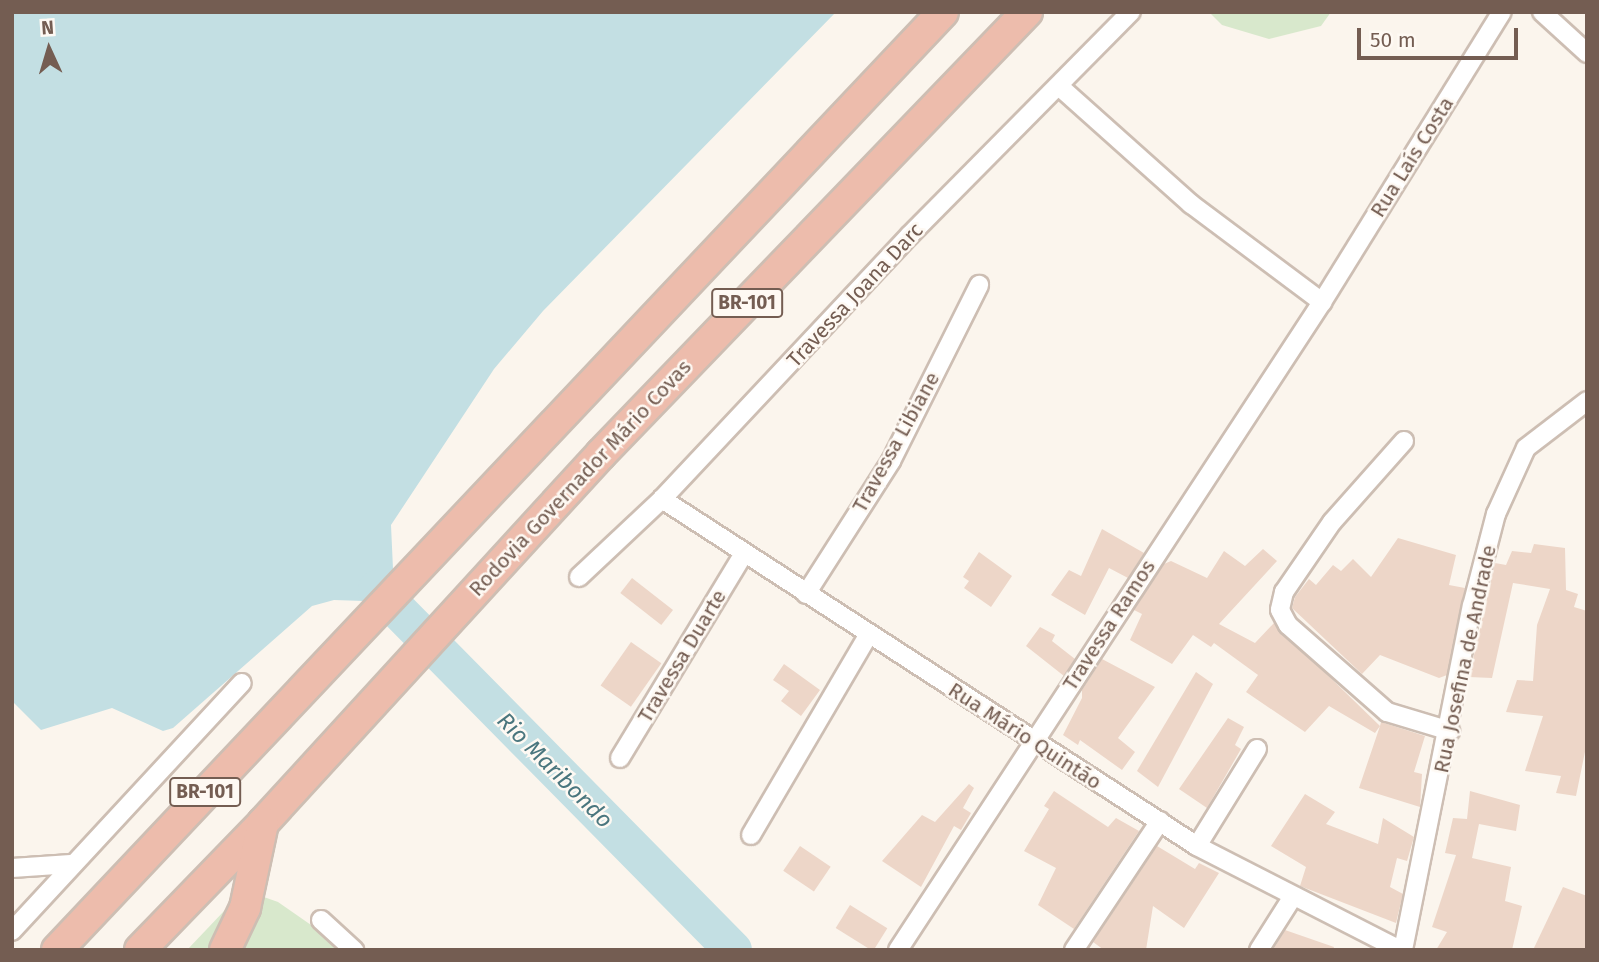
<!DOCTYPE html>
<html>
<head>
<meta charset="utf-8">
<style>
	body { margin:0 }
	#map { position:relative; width:1599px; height:962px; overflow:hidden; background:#fbf5ed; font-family:"Fira Sans",sans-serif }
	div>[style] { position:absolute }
	.green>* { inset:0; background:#d8e8cc }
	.water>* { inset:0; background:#c3dfe3 }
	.river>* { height:38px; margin:-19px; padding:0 19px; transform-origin:19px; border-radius:19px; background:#c3dfe3 }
	.building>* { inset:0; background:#edd6c8; transform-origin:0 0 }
	.roads { filter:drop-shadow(2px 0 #cdbeb3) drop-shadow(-2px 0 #cdbeb3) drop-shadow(0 2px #cdbeb3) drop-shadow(0 -2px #cdbeb3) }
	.street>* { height:18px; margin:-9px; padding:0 9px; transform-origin:9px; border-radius:9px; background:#fff }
	.highway>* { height:30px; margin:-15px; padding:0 15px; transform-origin:15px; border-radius:15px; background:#edbcac }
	span { translate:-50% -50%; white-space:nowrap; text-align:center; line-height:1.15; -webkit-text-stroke:5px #fef9f3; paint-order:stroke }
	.shield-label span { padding:2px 5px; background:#fef9f3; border:2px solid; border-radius:5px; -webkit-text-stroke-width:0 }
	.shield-label { font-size:19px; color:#745d52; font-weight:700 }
	.street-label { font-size:21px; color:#745d52 }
	.water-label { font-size:23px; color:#4a767e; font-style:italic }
	.frame { position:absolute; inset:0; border:14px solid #745d52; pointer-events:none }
	.north { position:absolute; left:14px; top:14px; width:70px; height:70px; -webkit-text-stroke:5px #fef9f3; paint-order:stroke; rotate:356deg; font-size:19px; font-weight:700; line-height:28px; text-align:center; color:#745d52 }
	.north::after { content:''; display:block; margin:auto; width:24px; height:32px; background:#745d52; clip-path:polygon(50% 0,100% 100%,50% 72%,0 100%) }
	.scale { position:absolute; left:1357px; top:28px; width:161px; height:32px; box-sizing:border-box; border:4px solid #745d52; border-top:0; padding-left:9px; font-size:21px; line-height:24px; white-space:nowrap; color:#745d52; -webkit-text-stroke:5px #fef9f3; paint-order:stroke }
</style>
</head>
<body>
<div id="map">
	<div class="green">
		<div style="clip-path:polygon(1209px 12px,1331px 12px,1321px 26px,1269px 39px,1222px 25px)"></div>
		<div style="clip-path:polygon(244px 890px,278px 902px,347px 950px,187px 950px)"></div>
	</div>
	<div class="water">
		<div style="clip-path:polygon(12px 12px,836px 12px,543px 311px,494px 369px,391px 525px,393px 569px,377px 589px,364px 601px,334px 600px,312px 606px,173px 728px,163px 731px,112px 708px,41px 730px,12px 701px)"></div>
	</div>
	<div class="river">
		<div style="left:377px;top:589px;width:507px;rotate:45.4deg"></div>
	</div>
	<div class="building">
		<div style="clip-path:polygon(1102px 529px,1144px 553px,1128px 578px,1109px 568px,1085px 615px,1051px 595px,1069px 570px,1081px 576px)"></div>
		<div style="clip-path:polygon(1398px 538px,1456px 555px,1449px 585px,1465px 588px,1447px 675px,1439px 678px,1380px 655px,1362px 674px,1292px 608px,1295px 597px,1309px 579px,1316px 585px,1333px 565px,1341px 571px,1353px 559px,1371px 577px)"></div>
		<div style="clip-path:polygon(1534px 544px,1565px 548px,1566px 590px,1578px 594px,1574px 607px,1587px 611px,1587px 742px,1576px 796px,1556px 793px,1561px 776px,1525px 771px,1543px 716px,1506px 712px,1517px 680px,1533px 681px,1537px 625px,1550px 589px,1513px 583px,1492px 678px,1469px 677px,1495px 563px,1506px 565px,1512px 551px,1531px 553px)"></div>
		<div style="clip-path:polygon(1263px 549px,1277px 561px,1219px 624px,1255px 643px,1274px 623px,1380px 726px,1381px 722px,1425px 736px,1414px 772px,1422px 774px,1420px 807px,1359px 788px,1380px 726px,1375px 733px,1329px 706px,1305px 732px,1246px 692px,1258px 675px,1214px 643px,1211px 647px,1193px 635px,1172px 664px,1130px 640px,1142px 614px,1134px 610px,1164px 564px,1171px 561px,1207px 578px,1224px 551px,1245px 566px)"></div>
		<div style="clip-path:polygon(979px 552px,1012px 576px,991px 607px,964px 588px,969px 581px,963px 577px)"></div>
		<div style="left:632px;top:578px;width:52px;height:19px;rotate:38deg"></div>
		<div style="clip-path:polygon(1040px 627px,1055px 635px,1052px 641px,1075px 659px,1064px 676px,1026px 646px)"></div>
		<div style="left:631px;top:642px;width:37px;height:53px;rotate:35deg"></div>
		<div style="clip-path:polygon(1102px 659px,1155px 687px,1118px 738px,1135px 752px,1122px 770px,1080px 740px,1078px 745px,1063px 735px,1082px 698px,1082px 690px)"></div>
		<div style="clip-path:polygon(784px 664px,820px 690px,801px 716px,781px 701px,789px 691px,773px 680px)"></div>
		<div style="clip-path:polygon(1196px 672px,1213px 684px,1158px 787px,1137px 771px)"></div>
		<div style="clip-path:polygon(1228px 718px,1244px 727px,1235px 745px,1241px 749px,1207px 808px,1179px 789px)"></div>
		<div style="clip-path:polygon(969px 784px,974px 788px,963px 808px,971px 813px,961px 830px,954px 826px,921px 887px,882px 861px,922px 815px,935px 822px)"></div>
		<div style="clip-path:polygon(1054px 791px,1108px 827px,1116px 818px,1139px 831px,1074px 929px,1038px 905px,1056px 868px,1024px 851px,1049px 809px,1044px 806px)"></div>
		<div style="clip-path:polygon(1470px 791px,1520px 805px,1516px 831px,1479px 824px,1472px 858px,1511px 867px,1505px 901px,1522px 906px,1512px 950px,1436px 950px,1447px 932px,1432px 927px,1456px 855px,1445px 853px,1453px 818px,1467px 819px)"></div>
		<div style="clip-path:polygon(1305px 794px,1335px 812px,1326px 824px,1378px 844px,1383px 818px,1414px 837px,1407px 861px,1397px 858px,1390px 887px,1403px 894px,1396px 923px,1300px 886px,1306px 867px,1271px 846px)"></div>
		<div style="left:800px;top:846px;width:37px;height:30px;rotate:34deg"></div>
		<div style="clip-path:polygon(1157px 846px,1195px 869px,1199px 863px,1219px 873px,1184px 928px,1153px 906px,1146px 950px,1104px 950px,1093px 942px)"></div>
		<div style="clip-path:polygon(1563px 887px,1587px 896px,1587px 950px,1533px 950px)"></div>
		<div style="left:850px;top:905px;width:44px;height:27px;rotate:32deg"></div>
		<div style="clip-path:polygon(1285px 930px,1334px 947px,1333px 950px,1273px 950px)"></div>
	</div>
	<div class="roads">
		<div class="street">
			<div style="left:1542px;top:12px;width:61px;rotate:42.3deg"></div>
			<div style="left:1060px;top:87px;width:176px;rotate:41.8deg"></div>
			<div style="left:1191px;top:204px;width:164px;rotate:36.8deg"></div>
			<div style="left:1404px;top:441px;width:108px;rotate:131.6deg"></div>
			<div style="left:1332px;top:522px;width:85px;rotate:124.4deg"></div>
			<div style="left:1284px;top:592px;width:18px;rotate:103deg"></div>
			<div style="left:1280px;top:610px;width:17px;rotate:62deg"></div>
			<div style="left:1288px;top:625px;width:132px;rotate:41.3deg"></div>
			<div style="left:1387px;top:712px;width:66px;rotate:16.8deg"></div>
			<div style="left:662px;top:499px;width:638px;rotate:32.97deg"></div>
			<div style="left:1197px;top:846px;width:228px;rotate:27.1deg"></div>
			<div style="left:579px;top:577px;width:114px;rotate:-43.2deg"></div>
			<div style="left:662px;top:499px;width:362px;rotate:-46.8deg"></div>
			<div style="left:910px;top:235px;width:314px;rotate:-45.3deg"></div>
			<div style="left:806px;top:594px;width:158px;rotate:-57.4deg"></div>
			<div style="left:891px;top:461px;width:197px;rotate:-63.4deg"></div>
			<div style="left:620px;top:758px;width:237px;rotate:-58.8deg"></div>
			<div style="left:751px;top:835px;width:233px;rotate:-59.6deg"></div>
			<div style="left:1197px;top:846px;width:114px;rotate:-58.3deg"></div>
			<div style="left:12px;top:868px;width:59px;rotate:-3.9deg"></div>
			<div style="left:321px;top:920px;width:45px;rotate:42.3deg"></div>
			<div style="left:12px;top:931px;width:338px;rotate:-47.2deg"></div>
			<div style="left:898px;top:950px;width:774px;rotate:-56.8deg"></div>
			<div style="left:1322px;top:302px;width:341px;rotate:-58.2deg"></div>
			<div style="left:1074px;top:950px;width:155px;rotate:-56.3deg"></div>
			<div style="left:1259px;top:950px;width:62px;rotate:-57.6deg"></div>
			<div style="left:1403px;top:950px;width:351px;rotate:-78.7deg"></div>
			<div style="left:1472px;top:606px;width:95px;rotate:-75.4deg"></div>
			<div style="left:1496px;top:514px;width:72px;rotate:-65.6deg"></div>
			<div style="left:1526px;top:448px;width:77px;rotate:-37.6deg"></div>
		</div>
		<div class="highway">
			<div style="left:57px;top:950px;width:1290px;rotate:-46.63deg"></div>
			<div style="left:140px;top:950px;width:177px;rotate:-45.9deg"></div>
			<div style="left:263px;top:823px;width:500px;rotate:-47.51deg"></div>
			<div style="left:601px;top:454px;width:614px;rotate:-46.06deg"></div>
			<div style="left:225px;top:950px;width:47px;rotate:-64.5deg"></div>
			<div style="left:245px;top:908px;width:87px;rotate:-78deg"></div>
		</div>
	</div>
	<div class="shield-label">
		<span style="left:747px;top:303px">BR-101</span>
		<span style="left:205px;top:792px">BR-101</span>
	</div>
	<div class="street-label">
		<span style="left:1412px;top:157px;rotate:-58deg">Rua Laís Costa</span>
		<span style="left:855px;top:295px;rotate:-47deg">Travessa Joana Darc</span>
		<span style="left:896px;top:442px;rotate:-61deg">Travessa Libiane</span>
		<span style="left:580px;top:478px;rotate:-47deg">Rodovia Governador Mário Covas</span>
		<span style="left:1109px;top:625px;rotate:-57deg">Travessa Ramos</span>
		<span style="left:682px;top:656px;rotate:-59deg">Travessa Duarte</span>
		<span style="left:1465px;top:659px;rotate:-78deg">Rua Josefina de Andrade</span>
		<span style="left:1025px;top:736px;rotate:33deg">Rua Mário Quintão</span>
	</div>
	<div class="water-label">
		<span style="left:555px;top:770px;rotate:45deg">Rio Maribondo</span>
	</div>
	<div class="frame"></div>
	<div class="north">N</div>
	<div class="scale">50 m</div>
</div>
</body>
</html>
